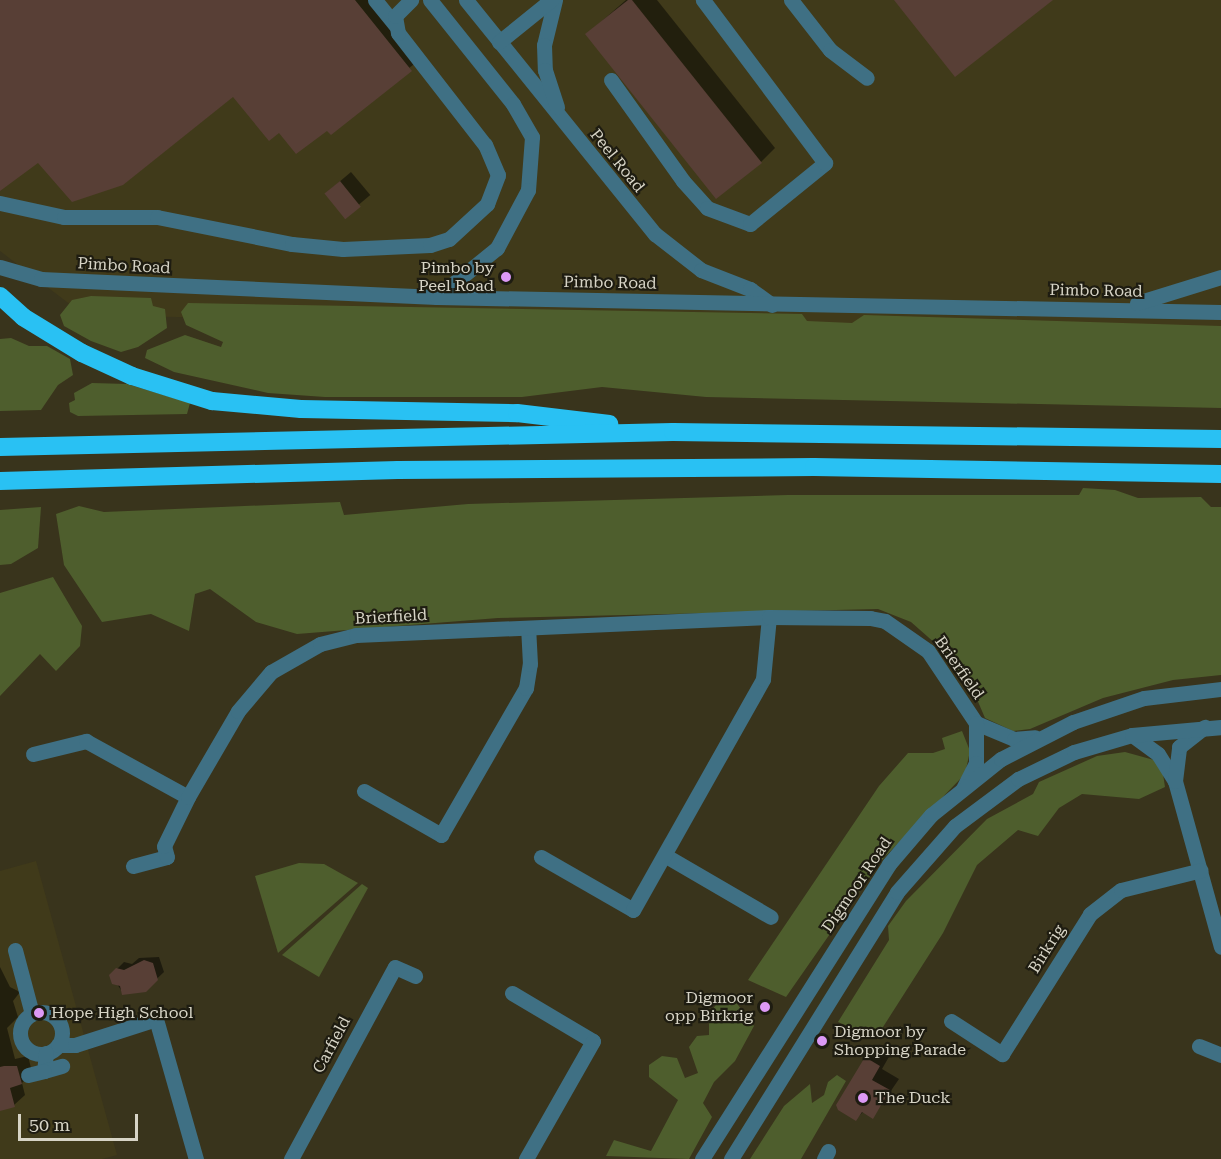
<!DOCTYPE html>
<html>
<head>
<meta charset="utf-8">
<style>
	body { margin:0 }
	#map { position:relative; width:1221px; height:1159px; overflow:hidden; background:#39341c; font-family:"Roboto Serif",serif }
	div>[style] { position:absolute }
	.built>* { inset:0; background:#403a1a }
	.green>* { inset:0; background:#4e5e2d }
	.shadow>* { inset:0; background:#0007; transform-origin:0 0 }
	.building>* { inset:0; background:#583f36; transform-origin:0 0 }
	.minor>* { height:15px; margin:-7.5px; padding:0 7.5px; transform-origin:7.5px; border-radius:7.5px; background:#3f7084 }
	.minor>.ring { margin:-7.5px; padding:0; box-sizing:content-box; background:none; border:15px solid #3f7084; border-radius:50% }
	.highway>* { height:18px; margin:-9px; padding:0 9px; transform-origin:9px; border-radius:9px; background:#29c1f3 }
	.dots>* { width:16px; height:16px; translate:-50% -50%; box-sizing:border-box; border:3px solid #1e1c11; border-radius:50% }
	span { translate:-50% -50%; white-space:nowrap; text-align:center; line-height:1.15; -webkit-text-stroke:4.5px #1e1c11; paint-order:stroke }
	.street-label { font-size:16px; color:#d7d4c6 }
	.poi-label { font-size:16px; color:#d7d4c6 }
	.right { translate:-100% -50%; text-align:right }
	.left { translate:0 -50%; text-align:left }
	.scale { position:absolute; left:18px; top:1114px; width:120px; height:27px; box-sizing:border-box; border:3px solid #d7d4c6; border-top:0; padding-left:8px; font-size:18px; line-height:21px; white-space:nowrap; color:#d7d4c6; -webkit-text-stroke:4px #1e1c11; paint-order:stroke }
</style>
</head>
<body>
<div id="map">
	<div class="built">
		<div style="clip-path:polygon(0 0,1221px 0,1221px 340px,84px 315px,0 251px)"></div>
		<div style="clip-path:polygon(36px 861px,117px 1155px,102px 1159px,0 1159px,0 871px)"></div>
	</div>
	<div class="green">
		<div style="clip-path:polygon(91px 296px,151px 298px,153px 306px,165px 309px,167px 328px,138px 347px,121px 352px,91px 341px,64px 326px,60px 315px,72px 300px)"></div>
		<div style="clip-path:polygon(188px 303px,802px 314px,807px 321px,852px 323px,864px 315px,1221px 326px,1221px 408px,706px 397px,602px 387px,522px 397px,325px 397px,268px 393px,174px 372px,145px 358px,147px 350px,185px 335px,221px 347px,223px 342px,186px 325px,181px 312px)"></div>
		<div style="clip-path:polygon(11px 338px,29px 346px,47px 346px,70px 359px,73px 375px,58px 385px,41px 410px,0 411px,0 339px)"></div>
		<div style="clip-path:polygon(92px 383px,127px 384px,190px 403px,187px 414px,78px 416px,70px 412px,69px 403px,75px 400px,74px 393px)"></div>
		<div style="clip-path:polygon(1083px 488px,1115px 490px,1138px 498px,1201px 497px,1211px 507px,1221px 507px,1221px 675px,1173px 680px,1103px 698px,1030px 729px,1013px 731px,985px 718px,973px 690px,936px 644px,911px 622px,878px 609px,498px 618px,297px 634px,256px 622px,210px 589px,195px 594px,189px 631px,151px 614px,102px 622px,64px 565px,56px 514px,79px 506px,104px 512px,340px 502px,344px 515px,468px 504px,788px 495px,1079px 495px)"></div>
		<div style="clip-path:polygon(41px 507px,38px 548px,11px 564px,0 565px,0 510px)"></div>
		<div style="clip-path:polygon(53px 577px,82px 626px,80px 646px,56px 671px,40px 654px,0 696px,0 593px)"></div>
		<div style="clip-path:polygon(962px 731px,970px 751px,965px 774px,880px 862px,786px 997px,748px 980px,879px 786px,908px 753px,933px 753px,945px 749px,942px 738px)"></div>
		<div style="clip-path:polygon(1125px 752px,1154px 760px,1163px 774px,1165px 787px,1139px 799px,1082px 794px,1059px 808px,1038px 836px,1018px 830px,977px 865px,943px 933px,876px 1038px,838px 1022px,889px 940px,888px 926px,906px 901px,987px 819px,1033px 794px,1039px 782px,1097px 756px)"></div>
		<div style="clip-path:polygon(299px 863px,324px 864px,358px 883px,278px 953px,255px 876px)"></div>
		<div style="clip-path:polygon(362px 884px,368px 888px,319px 977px,282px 955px)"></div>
		<div style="clip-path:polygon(735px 1001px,754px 1026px,735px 1061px,714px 1082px,703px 1103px,712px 1117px,689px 1159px,606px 1156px,614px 1140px,651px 1151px,678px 1100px,649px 1077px,649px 1065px,662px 1056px,677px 1058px,685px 1078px,698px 1073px,689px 1047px,697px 1036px,709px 1035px,709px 1014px,718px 1002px)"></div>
		<div style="clip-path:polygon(837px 1075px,846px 1081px,801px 1159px,750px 1159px,784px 1106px,810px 1084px,812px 1103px,824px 1095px,828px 1082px)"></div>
	</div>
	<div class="shadow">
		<div style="clip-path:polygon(0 0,372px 0,421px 59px,328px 129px,279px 131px,233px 94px,38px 161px,0 184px)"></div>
		<div style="clip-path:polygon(626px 0,657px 0,775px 148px,761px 162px,587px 34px)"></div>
		<div style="left:351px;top:172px;width:30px;height:33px;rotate:50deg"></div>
		<div style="clip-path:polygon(159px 957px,164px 972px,145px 990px,123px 993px,111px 975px,124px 962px,132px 964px,139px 958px)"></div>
		<div style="clip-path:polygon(0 967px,10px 987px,20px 992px,13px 1001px,18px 1017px,7px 1028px,15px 1059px,28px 1056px,32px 1072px,22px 1083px,25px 1095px,14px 1105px,0 1109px)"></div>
		<div style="clip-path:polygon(877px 1047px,890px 1055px,882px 1069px,899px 1079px,873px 1117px,864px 1111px,856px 1119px,866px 1058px)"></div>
	</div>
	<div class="building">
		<div style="clip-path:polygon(0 0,355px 0,412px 71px,331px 135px,327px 131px,296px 154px,279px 133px,269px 141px,233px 97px,123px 185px,72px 202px,38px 163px,0 191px)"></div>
		<div style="clip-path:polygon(628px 0,632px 0,762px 163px,716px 199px,585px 34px)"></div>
		<div style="clip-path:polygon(894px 0,1053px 0,955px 77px)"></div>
		<div style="left:340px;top:181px;width:33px;height:20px;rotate:51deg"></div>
		<div style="clip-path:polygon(144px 960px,153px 963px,158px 980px,146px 992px,122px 995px,120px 986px,112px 984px,109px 975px,116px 968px,124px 970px)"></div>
		<div style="clip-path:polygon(865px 1057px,880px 1066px,872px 1080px,890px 1090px,873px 1119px,862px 1112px,856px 1121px,838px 1110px,836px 1105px)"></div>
		<div style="clip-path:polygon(4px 1066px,17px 1066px,22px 1084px,10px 1088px,15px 1107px,0 1111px,0 1067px)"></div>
	</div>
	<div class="minor">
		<div style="left:375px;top:0;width:32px;rotate:51deg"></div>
		<div style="left:430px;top:0;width:133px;rotate:51.4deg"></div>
		<div style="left:513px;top:104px;width:38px;rotate:60deg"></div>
		<div style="left:532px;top:137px;width:53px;rotate:94.3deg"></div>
		<div style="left:528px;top:190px;width:66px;rotate:118.1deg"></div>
		<div style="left:497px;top:248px;width:77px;rotate:140.8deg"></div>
		<div style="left:466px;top:0;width:301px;rotate:51.1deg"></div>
		<div style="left:655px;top:234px;width:58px;rotate:38deg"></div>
		<div style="left:701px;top:270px;width:53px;rotate:21.2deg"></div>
		<div style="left:750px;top:289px;width:27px;rotate:36deg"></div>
		<div style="left:555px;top:0;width:46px;rotate:103.7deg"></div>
		<div style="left:544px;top:45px;width:25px;rotate:88deg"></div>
		<div style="left:545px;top:70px;width:39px;rotate:72deg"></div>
		<div style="left:791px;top:0;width:63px;rotate:52deg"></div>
		<div style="left:830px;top:50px;width:46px;rotate:37.1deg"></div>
		<div style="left:499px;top:42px;width:67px;rotate:-38.9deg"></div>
		<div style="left:611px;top:80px;width:124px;rotate:54.5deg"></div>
		<div style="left:683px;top:181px;width:36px;rotate:48deg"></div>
		<div style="left:707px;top:208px;width:46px;rotate:20.4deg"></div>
		<div style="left:750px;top:224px;width:97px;rotate:-39.1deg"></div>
		<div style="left:825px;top:163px;width:204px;rotate:-126.8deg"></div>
		<div style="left:0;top:203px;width:66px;rotate:12.3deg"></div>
		<div style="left:64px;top:217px;width:93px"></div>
		<div style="left:157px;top:217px;width:138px;rotate:11.3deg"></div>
		<div style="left:292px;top:244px;width:51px;rotate:5.6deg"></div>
		<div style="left:343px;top:249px;width:87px;rotate:-2.6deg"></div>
		<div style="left:430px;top:245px;width:20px;rotate:-18deg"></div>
		<div style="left:449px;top:239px;width:52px;rotate:-42.6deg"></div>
		<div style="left:487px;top:204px;width:31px;rotate:-69deg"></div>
		<div style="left:498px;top:175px;width:33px;rotate:-113deg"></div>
		<div style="left:485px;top:145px;width:142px;rotate:-127.8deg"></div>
		<div style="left:398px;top:33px;width:17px;rotate:-100deg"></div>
		<div style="left:395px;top:16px;width:23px;rotate:-45deg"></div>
		<div style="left:0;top:267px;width:43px;rotate:16.3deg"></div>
		<div style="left:41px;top:279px;width:396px;rotate:2.6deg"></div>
		<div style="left:437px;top:297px;width:784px;rotate:1.1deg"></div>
		<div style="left:1137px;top:303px;width:88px;rotate:-17.2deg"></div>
		<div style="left:976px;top:723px;width:41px;rotate:22.8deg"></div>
		<div style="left:1014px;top:739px;width:21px;rotate:-5deg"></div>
		<div style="left:1132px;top:735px;width:32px;rotate:36deg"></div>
		<div style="left:1158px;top:754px;width:32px;rotate:58deg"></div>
		<div style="left:1175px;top:781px;width:172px;rotate:74.5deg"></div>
		<div style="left:33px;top:754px;width:55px;rotate:-13.8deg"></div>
		<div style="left:86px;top:741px;width:116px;rotate:28.8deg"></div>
		<div style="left:1175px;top:781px;width:34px;rotate:-83deg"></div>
		<div style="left:1179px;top:747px;width:33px;rotate:-38deg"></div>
		<div style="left:364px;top:791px;width:89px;rotate:29.7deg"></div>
		<div style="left:441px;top:835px;width:170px;rotate:-60deg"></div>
		<div style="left:526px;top:688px;width:24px;rotate:-81deg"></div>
		<div style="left:530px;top:664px;width:34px;rotate:-93deg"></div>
		<div style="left:666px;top:856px;width:121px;rotate:30.2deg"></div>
		<div style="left:541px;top:857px;width:106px;rotate:29.9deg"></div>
		<div style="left:633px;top:910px;width:265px;rotate:-60.6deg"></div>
		<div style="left:763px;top:679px;width:62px;rotate:-84.5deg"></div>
		<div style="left:133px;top:866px;width:35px;rotate:-15deg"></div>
		<div style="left:167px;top:857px;width:11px;rotate:-105deg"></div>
		<div style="left:164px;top:846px;width:55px;rotate:-63.9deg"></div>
		<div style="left:188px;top:797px;width:99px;rotate:-59.8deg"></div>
		<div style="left:238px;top:711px;width:51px;rotate:-49.8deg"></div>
		<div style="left:271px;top:672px;width:56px;rotate:-29.7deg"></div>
		<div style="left:320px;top:644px;width:37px;rotate:-14deg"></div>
		<div style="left:356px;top:635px;width:413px;rotate:-2.5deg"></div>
		<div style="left:769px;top:617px;width:101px;rotate:0.6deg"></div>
		<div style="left:870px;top:618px;width:15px;rotate:11deg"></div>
		<div style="left:885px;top:621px;width:52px;rotate:34.9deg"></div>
		<div style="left:928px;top:651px;width:87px;rotate:56.3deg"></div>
		<div style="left:976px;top:723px;width:40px;rotate:90deg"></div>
		<div style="left:976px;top:763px;width:29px;rotate:117deg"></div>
		<div style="left:15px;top:950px;width:66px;rotate:75.1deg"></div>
		<div style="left:512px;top:993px;width:94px;rotate:30.7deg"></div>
		<div style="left:593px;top:1041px;width:136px;rotate:119.6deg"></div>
		<div class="ring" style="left:20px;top:1012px;width:27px;height:27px"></div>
		<div style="left:951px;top:1021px;width:61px;rotate:32.9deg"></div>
		<div style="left:1002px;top:1054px;width:165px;rotate:-57.8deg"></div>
		<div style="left:1090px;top:914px;width:39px;rotate:-38deg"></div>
		<div style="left:1121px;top:890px;width:82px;rotate:-14deg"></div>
		<div style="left:58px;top:1045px;width:17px"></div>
		<div style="left:75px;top:1045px;width:85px;rotate:-17.8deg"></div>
		<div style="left:156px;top:1019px;width:146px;rotate:74.1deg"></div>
		<div style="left:1199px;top:1046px;width:24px;rotate:22deg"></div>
		<div style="left:46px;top:1053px;width:18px;rotate:96deg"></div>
		<div style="left:44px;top:1071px;width:19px;rotate:-16deg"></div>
		<div style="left:28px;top:1075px;width:16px;rotate:-14deg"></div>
		<div style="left:291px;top:1159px;width:218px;rotate:-61.6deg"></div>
		<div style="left:395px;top:967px;width:22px;rotate:24deg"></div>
		<div style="left:702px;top:1159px;width:349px;rotate:-57.6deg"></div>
		<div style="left:889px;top:864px;width:65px;rotate:-49.4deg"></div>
		<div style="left:931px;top:815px;width:90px;rotate:-38.7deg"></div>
		<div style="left:1001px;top:759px;width:81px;rotate:-27.2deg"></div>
		<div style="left:1073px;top:722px;width:75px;rotate:-18.7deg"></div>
		<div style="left:1144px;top:698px;width:78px;rotate:-6.7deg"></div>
		<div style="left:731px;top:1159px;width:314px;rotate:-58.1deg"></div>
		<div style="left:897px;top:892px;width:88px;rotate:-48.7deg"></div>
		<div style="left:955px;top:826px;width:79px;rotate:-36.7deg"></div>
		<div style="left:1018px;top:779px;width:62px;rotate:-25.7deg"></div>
		<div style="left:1074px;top:752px;width:60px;rotate:-16.3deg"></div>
		<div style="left:1132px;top:735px;width:89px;rotate:-5.1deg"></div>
		<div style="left:824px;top:1159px;width:9px;rotate:-63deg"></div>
	</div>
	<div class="highway">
		<div style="left:0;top:296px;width:31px;rotate:42deg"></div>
		<div style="left:23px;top:317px;width:69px;rotate:31.4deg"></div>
		<div style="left:82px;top:353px;width:55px;rotate:24.7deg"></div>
		<div style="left:132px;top:376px;width:84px;rotate:17.4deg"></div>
		<div style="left:212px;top:401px;width:89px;rotate:5.1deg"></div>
		<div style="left:301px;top:409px;width:216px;rotate:1.1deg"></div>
		<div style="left:517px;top:413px;width:93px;rotate:6.8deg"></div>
		<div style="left:0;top:447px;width:673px;rotate:-1.28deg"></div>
		<div style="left:673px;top:432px;width:548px;rotate:0.73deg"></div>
		<div style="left:0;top:481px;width:398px;rotate:-1.6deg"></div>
		<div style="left:398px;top:470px;width:416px;rotate:-0.4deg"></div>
		<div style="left:814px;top:467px;width:407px;rotate:1deg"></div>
	</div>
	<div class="dots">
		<div style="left:506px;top:277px;background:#dc99f5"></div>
		<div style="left:765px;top:1007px;background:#dc99f5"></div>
		<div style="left:39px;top:1013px;background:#dc99f5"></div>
		<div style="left:822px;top:1041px;background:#dc99f5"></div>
		<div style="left:863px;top:1098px;background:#dc99f5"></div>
	</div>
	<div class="street-label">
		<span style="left:617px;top:161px;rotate:51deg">Peel Road</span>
		<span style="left:124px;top:266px;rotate:3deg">Pimbo Road</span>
		<span style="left:610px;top:283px;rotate:1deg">Pimbo Road</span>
		<span style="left:1096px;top:291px;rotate:1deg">Pimbo Road</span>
		<span style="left:391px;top:617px;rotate:-3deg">Brierfield</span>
		<span style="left:959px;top:668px;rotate:55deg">Brierfield</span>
		<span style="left:857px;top:885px;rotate:-56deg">Digmoor Road</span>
		<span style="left:1047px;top:949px;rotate:-58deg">Birkrig</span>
		<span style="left:332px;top:1045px;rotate:-62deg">Carfield</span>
	</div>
	<div class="poi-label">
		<span class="right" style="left:494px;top:277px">Pimbo by<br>Peel Road</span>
		<span class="right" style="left:753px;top:1007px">Digmoor<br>opp Birkrig</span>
		<span class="left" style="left:51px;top:1013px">Hope High School</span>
		<span class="left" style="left:834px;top:1041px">Digmoor by<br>Shopping Parade</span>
		<span class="left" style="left:875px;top:1098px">The Duck</span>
	</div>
	<div class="scale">50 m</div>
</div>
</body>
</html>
